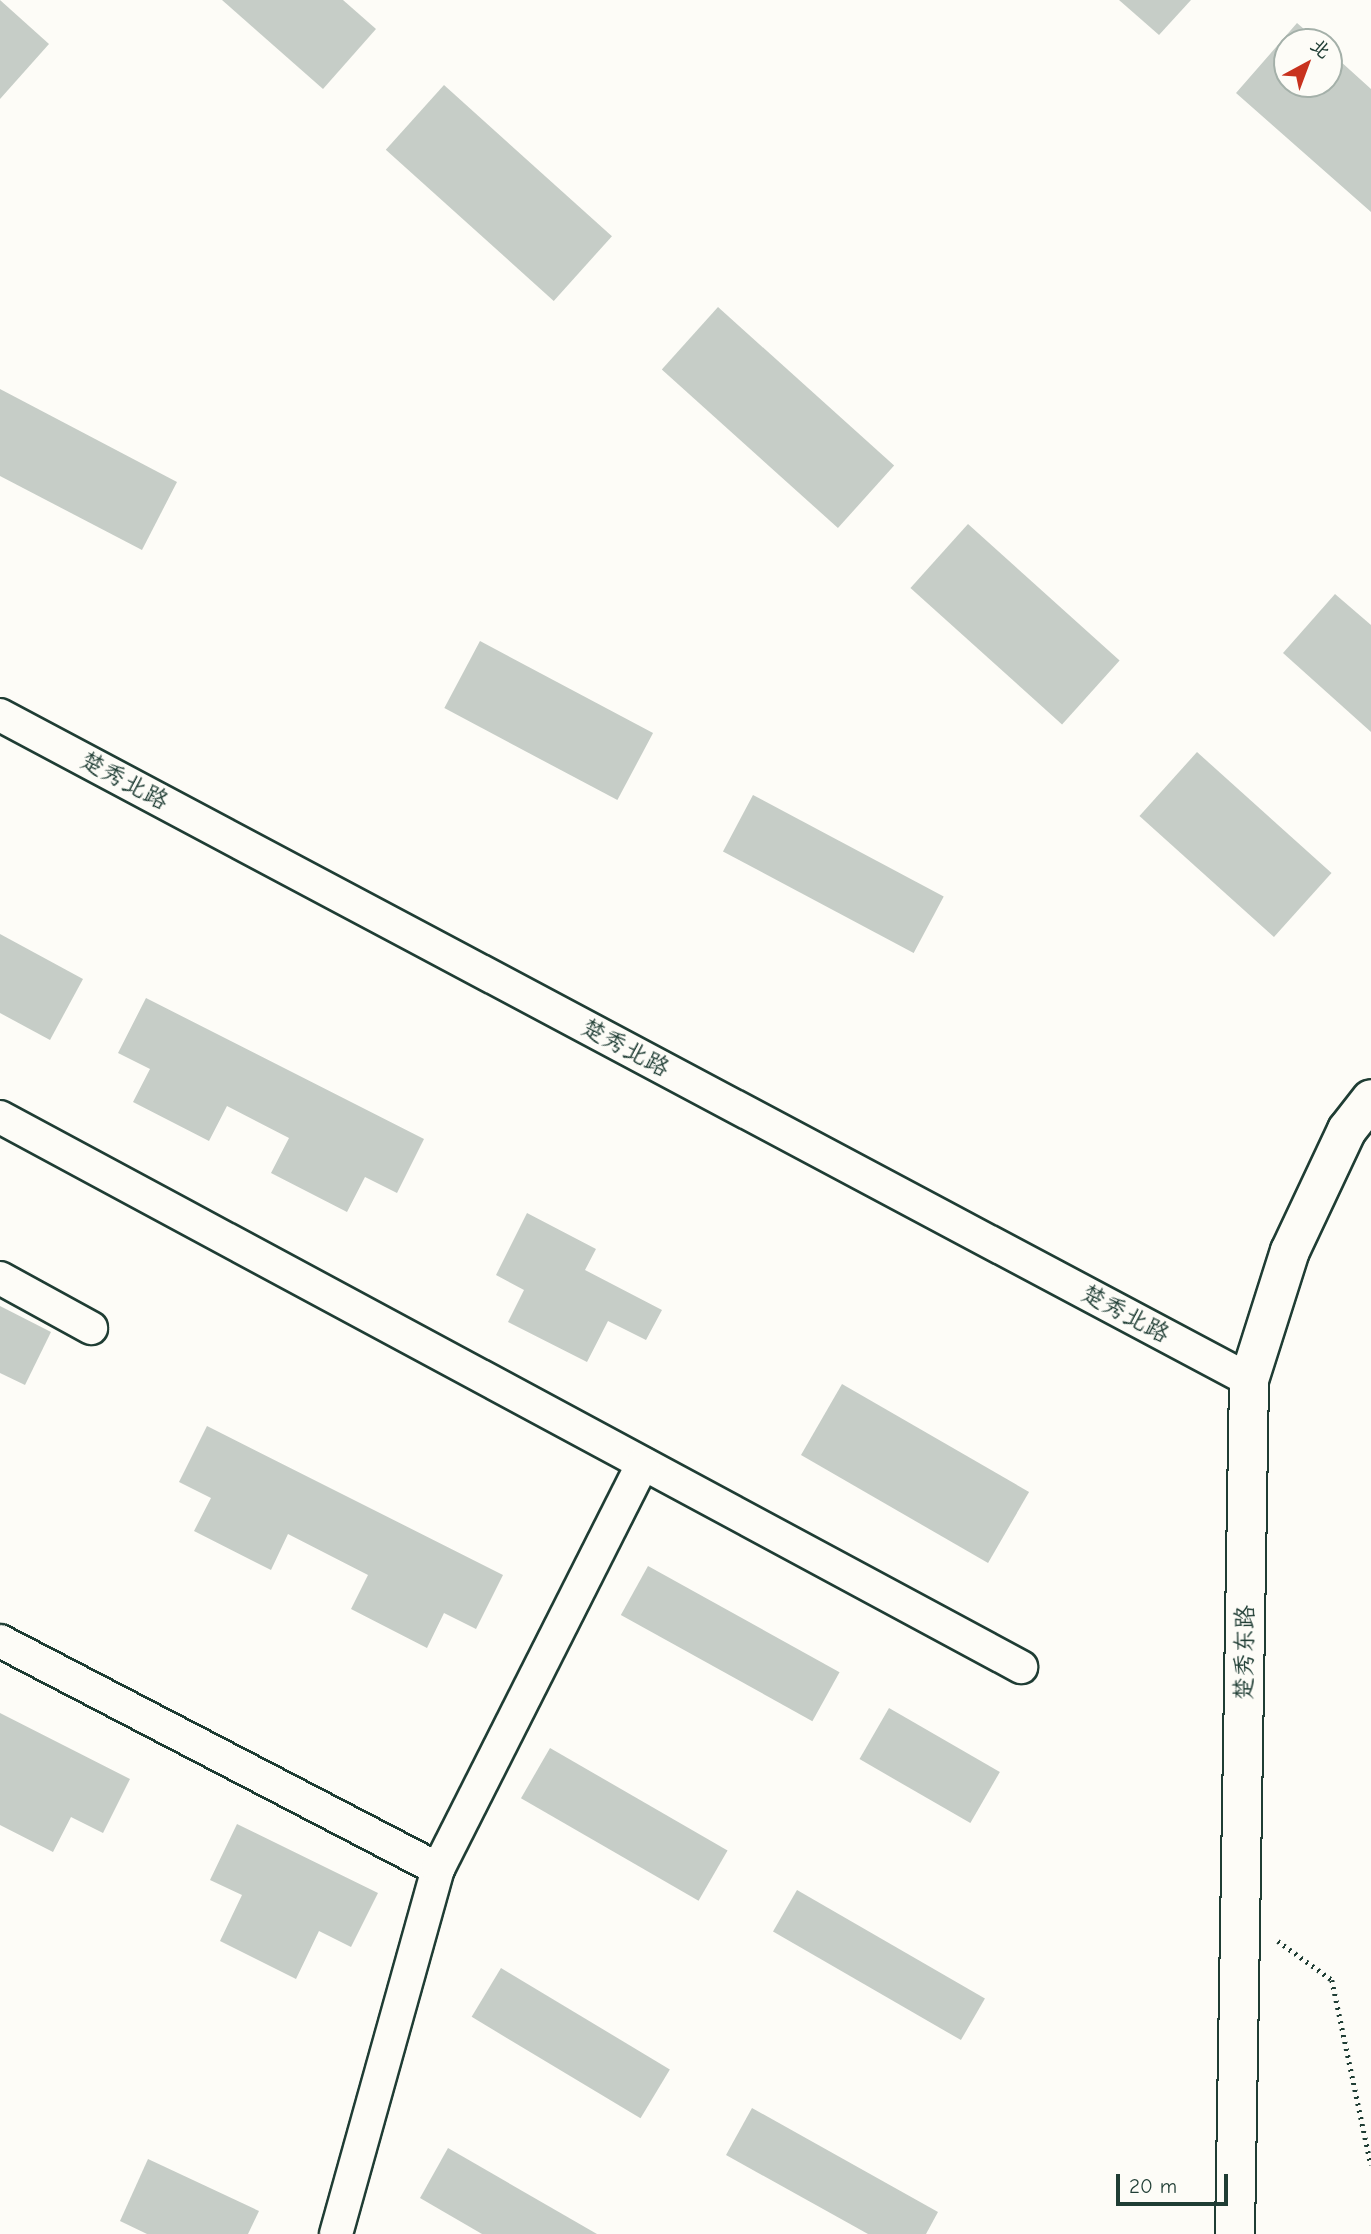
<!DOCTYPE html>
<html>
<head>
<meta charset="utf-8">
<style>
	body { margin:0 }
	#map { position:relative; width:1371px; height:2234px; overflow:hidden; background:#fdfcf7; font-family:"Comic Neue","LXGW WenKai TC",sans-serif }
	div>[style] { position:absolute }
	.building>* { inset:0; background:#c6cdc7; transform-origin:0 0 }
	.path>* { height:4.5px; margin-top:-2.25px; transform-origin:0; background:repeating-linear-gradient(90deg,#1f3d34 0 2px,transparent 0 7px) }
	.roads { filter:drop-shadow(2px 0 #1f3d34) drop-shadow(-2px 0 #1f3d34) drop-shadow(0 2px #1f3d34) drop-shadow(0 -2px #1f3d34) }
	.street>* { height:32px; margin:-16px; padding:0 16px; transform-origin:16px; border-radius:16px; background:#fdfcf7 }
	.secondary>* { height:38px; margin:-19px; padding:0 19px; transform-origin:19px; border-radius:19px; background:#fdfcf7 }
	span { translate:-50% -50%; white-space:nowrap; text-align:center; line-height:1.15; -webkit-text-stroke:5px #fdfcf7; paint-order:stroke }
	.street-label { font-size:24px; color:#1f3d34 }
	.north { position:absolute; left:1273px; top:28px; width:70px; height:70px; box-sizing:border-box; background:#fdfcf7; border:2px solid #a4b0a9; border-radius:50%; rotate:41deg; font-size:19px; font-weight:700; line-height:28px; text-align:center; color:#1f3d34 }
	.north::after { content:''; display:block; margin:auto; width:24px; height:32px; background:#c8321e; clip-path:polygon(50% 0,100% 100%,50% 72%,0 100%) }
	.scale { position:absolute; left:1116px; top:2174px; width:112px; height:32px; box-sizing:border-box; border:4px solid #1f3d34; border-top:0; padding-left:9px; font-size:21px; line-height:24px; white-space:nowrap; color:#1f3d34; -webkit-text-stroke:5px #fdfcf7; paint-order:stroke }
</style>
</head>
<body>
<div id="map">
	<div class="building">
		<div style="clip-path:polygon(0 0,49px 44px,0 99px)"></div>
		<div style="clip-path:polygon(222px 0,343px 0,376px 29px,323px 89px)"></div>
		<div style="clip-path:polygon(1119px 0,1191px 0,1159px 35px)"></div>
		<div style="clip-path:polygon(1297px 23px,1319px 42px,1287px 42px,1287px 84px,1329px 84px,1329px 51px,1371px 89px,1371px 212px,1236px 93px)"></div>
		<div style="left:444px;top:85px;width:226px;height:87px;rotate:42deg"></div>
		<div style="left:718px;top:307px;width:237px;height:84px;rotate:42deg"></div>
		<div style="clip-path:polygon(0 389px,177px 482px,142px 550px,0 476px)"></div>
		<div style="left:968px;top:524px;width:204px;height:86px;rotate:42deg"></div>
		<div style="clip-path:polygon(1335px 594px,1371px 625px,1371px 732px,1283px 653px)"></div>
		<div style="left:480px;top:641px;width:196px;height:76px;rotate:28deg"></div>
		<div style="left:1197px;top:752px;width:181px;height:86px;rotate:42deg"></div>
		<div style="left:753px;top:795px;width:216px;height:64px;rotate:28deg"></div>
		<div style="clip-path:polygon(0 934px,83px 979px,50px 1040px,0 1013px)"></div>
		<div style="clip-path:polygon(146px 998px,424px 1139px,397px 1193px,365px 1177px,347px 1212px,271px 1173px,289px 1138px,227px 1106px,209px 1141px,133px 1102px,150px 1069px,118px 1053px)"></div>
		<div style="clip-path:polygon(527px 1213px,596px 1249px,585px 1270px,662px 1310px,646px 1340px,608px 1321px,587px 1362px,508px 1322px,524px 1290px,496px 1275px)"></div>
		<div style="clip-path:polygon(0 1306px,51px 1332px,25px 1385px,0 1373px)"></div>
		<div style="left:842px;top:1384px;width:216px;height:82px;rotate:30deg"></div>
		<div style="clip-path:polygon(207px 1426px,503px 1575px,476px 1629px,444px 1613px,427px 1648px,351px 1609px,368px 1575px,288px 1534px,271px 1570px,194px 1531px,211px 1498px,179px 1482px)"></div>
		<div style="left:648px;top:1566px;width:219px;height:56px;rotate:29deg"></div>
		<div style="left:889px;top:1708px;width:128px;height:59px;rotate:30deg"></div>
		<div style="clip-path:polygon(0 1713px,130px 1779px,103px 1833px,71px 1817px,53px 1852px,0 1825px)"></div>
		<div style="left:550px;top:1748px;width:205px;height:58px;rotate:30deg"></div>
		<div style="clip-path:polygon(237px 1824px,378px 1893px,351px 1947px,319px 1931px,296px 1979px,220px 1941px,242px 1895px,210px 1880px)"></div>
		<div style="left:797px;top:1890px;width:217px;height:48px;rotate:30deg"></div>
		<div style="left:501px;top:1968px;width:197px;height:57px;rotate:31deg"></div>
		<div style="clip-path:polygon(752px 2108px,938px 2212px,926px 2234px,868px 2234px,726px 2155px)"></div>
		<div style="clip-path:polygon(448px 2148px,597px 2234px,482px 2234px,420px 2198px)"></div>
		<div style="clip-path:polygon(148px 2159px,259px 2211px,248px 2234px,147px 2234px,120px 2221px)"></div>
	</div>
	<div class="path">
		<div style="left:1278px;top:1941px;width:67px;rotate:35.8deg"></div>
		<div style="left:1332px;top:1980px;width:189px;rotate:78.1deg"></div>
	</div>
	<div class="roads">
		<div class="street">
			<div style="left:0;top:715px;width:1415px;rotate:28.03deg"></div>
			<div style="left:0;top:1117px;width:1160px;rotate:28.31deg"></div>
			<div style="left:0;top:1278px;width:104px;rotate:28.8deg"></div>
			<div style="left:0;top:1641px;width:494px;rotate:27.5deg"></div>
			<div style="left:336px;top:2234px;width:379px;rotate:-74.4deg"></div>
			<div style="left:438px;top:1869px;width:454px;rotate:-63.2deg"></div>
		</div>
		<div class="secondary">
			<div style="left:1235px;top:2234px;width:854px;rotate:-89.06deg"></div>
			<div style="left:1249px;top:1380px;width:135px;rotate:-72.4deg"></div>
			<div style="left:1290px;top:1251px;width:134px;rotate:-64.8deg"></div>
			<div style="left:1347px;top:1130px;width:39px;rotate:-52deg"></div>
		</div>
	</div>
	<div class="street-label">
		<span style="left:124px;top:781px;rotate:28deg">楚秀北路</span>
		<span style="left:625px;top:1048px;rotate:28deg">楚秀北路</span>
		<span style="left:1125px;top:1314px;rotate:28deg">楚秀北路</span>
		<span style="left:1245px;top:1653px;rotate:-89deg">楚秀东路</span>
	</div>
	<div class="north">北</div>
	<div class="scale">20 m</div>
</div>
</body>
</html>
